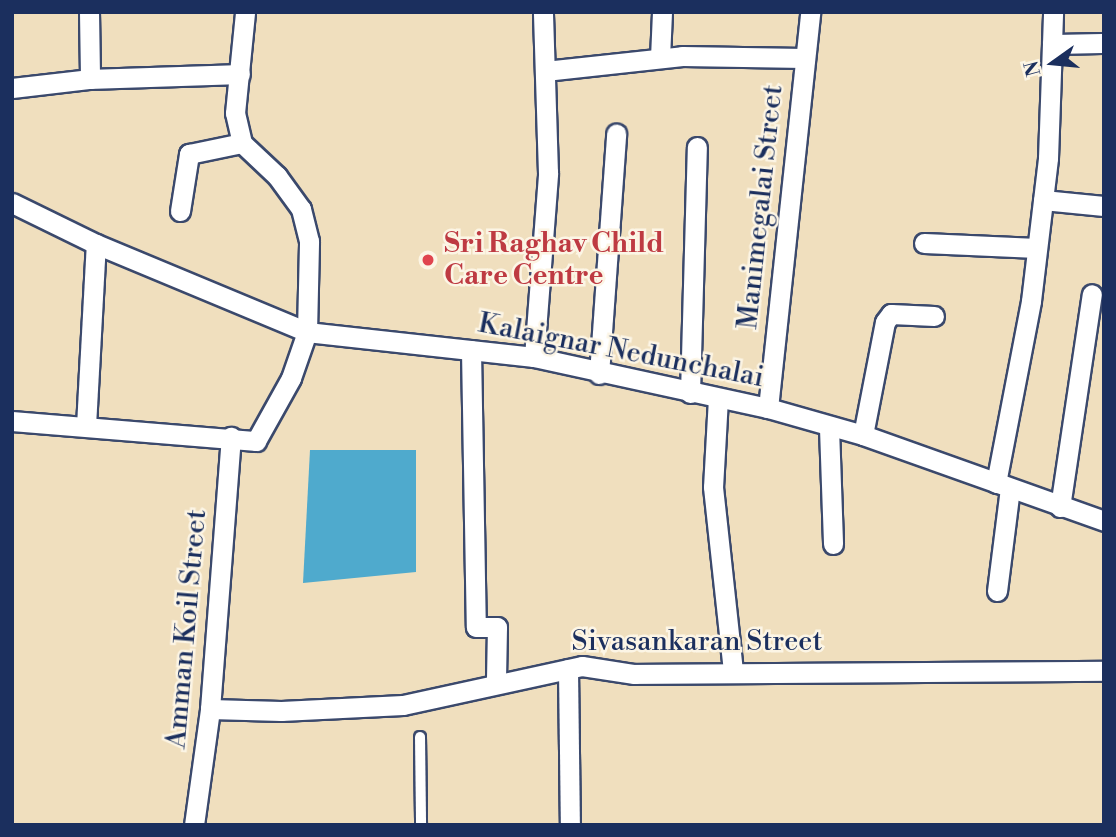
<!DOCTYPE html>
<html>
<head>
<meta charset="utf-8">
<style>
	body { margin:0 }
	#map { position:relative; width:1116px; height:837px; overflow:hidden; background:#f0dfbe; font-family:"Libre Bodoni",serif }
	div>[style] { position:absolute }
	.water>* { inset:0; background:#4faacd }
	.roads { filter:drop-shadow(2px 0 #3b496c) drop-shadow(-2px 0 #3b496c) drop-shadow(0 2px #3b496c) drop-shadow(0 -2px #3b496c) }
	.service>* { height:10px; margin:-5px; padding:0 5px; transform-origin:5px; border-radius:5px; background:#fff }
	.minor>* { height:19px; margin:-9.5px; padding:0 9.5px; transform-origin:9.5px; border-radius:9.5px; background:#fff }
	.dots>* { width:19px; height:19px; translate:-50% -50%; box-sizing:border-box; border:4px solid #fcf5e5; border-radius:50% }
	span { translate:-50% -50%; white-space:nowrap; text-align:center; line-height:1.15; -webkit-text-stroke:5px #fcf5e5; paint-order:stroke }
	.street-label { font-size:28px; color:#1b2f5e }
	.health-label { font-size:28px; color:#be3a42; font-weight:700 }
	.left { translate:0 -50%; text-align:left }
	.frame { position:absolute; inset:0; border:14px solid #1b2f5e; pointer-events:none }
	.north { position:absolute; left:1018px; top:28px; width:70px; height:70px; -webkit-text-stroke:5px #fcf5e5; paint-order:stroke; rotate:255deg; font-size:19px; font-weight:700; line-height:28px; text-align:center; color:#1b2f5e }
	.north::after { content:''; display:block; margin:auto; width:24px; height:32px; background:#1b2f5e; clip-path:polygon(50% 0,100% 100%,50% 72%,0 100%) }
</style>
</head>
<body>
<div id="map">
	<div class="water">
		<div style="clip-path:polygon(310px 450px,416px 450px,416px 572px,303px 583px)"></div>
	</div>
	<div class="roads">
		<div class="service">
			<div style="left:420px;top:737px;width:88px;rotate:89.3deg"></div>
		</div>
		<div class="minor">
			<div style="left:89px;top:12px;width:67px;rotate:89.1deg"></div>
			<div style="left:1052px;top:44px;width:52px;rotate:-1.1deg"></div>
			<div style="left:660px;top:58px;width:46px;rotate:-87.5deg"></div>
			<div style="left:545px;top:71px;width:138px;rotate:-6.2deg"></div>
			<div style="left:682px;top:56px;width:122px;rotate:0.9deg"></div>
			<div style="left:12px;top:88px;width:79px;rotate:-6.6deg"></div>
			<div style="left:90px;top:79px;width:150px;rotate:-1.9deg"></div>
			<div style="left:1043px;top:200px;width:61px;rotate:5.6deg"></div>
			<div style="left:12px;top:203px;width:93px;rotate:26deg"></div>
			<div style="left:96px;top:244px;width:229px;rotate:22.6deg"></div>
			<div style="left:307px;top:332px;width:91px;rotate:-88.7deg"></div>
			<div style="left:309px;top:241px;width:33px;rotate:-104deg"></div>
			<div style="left:301px;top:209px;width:41px;rotate:-126deg"></div>
			<div style="left:277px;top:176px;width:48px;rotate:-136.7deg"></div>
			<div style="left:242px;top:143px;width:31px;rotate:-103deg"></div>
			<div style="left:235px;top:113px;width:101px;rotate:-84.3deg"></div>
			<div style="left:180px;top:211px;width:58px;rotate:-81deg"></div>
			<div style="left:189px;top:154px;width:54px;rotate:-11.7deg"></div>
			<div style="left:924px;top:243px;width:113px;rotate:2.5deg"></div>
			<div style="left:471px;top:350px;width:277px;rotate:89deg"></div>
			<div style="left:476px;top:627px;width:21px"></div>
			<div style="left:497px;top:627px;width:54px;rotate:91.1deg"></div>
			<div style="left:534px;top:357px;width:185px;rotate:-85.6deg"></div>
			<div style="left:548px;top:173px;width:161px;rotate:-91.8deg"></div>
			<div style="left:599px;top:374px;width:241px;rotate:-85.9deg"></div>
			<div style="left:690px;top:393px;width:246px;rotate:-88.4deg"></div>
			<div style="left:718px;top:398px;width:89px;rotate:93.2deg"></div>
			<div style="left:713px;top:487px;width:185px;rotate:83.8deg"></div>
			<div style="left:768px;top:408px;width:398px;rotate:-83.9deg"></div>
			<div style="left:12px;top:421px;width:245px;rotate:4.7deg"></div>
			<div style="left:256px;top:441px;width:72px;rotate:-60.9deg"></div>
			<div style="left:291px;top:378px;width:49px;rotate:-70.8deg"></div>
			<div style="left:307px;top:332px;width:228px;rotate:6.3deg"></div>
			<div style="left:534px;top:357px;width:239px;rotate:12.3deg"></div>
			<div style="left:768px;top:408px;width:99px;rotate:15.9deg"></div>
			<div style="left:863px;top:435px;width:256px;rotate:19.6deg"></div>
			<div style="left:86px;top:426px;width:182px;rotate:-86.9deg"></div>
			<div style="left:829px;top:428px;width:116px;rotate:88deg"></div>
			<div style="left:863px;top:435px;width:115px;rotate:-79deg"></div>
			<div style="left:885px;top:322px;width:10px;rotate:-53deg"></div>
			<div style="left:891px;top:314px;width:43px;rotate:2.7deg"></div>
			<div style="left:996px;top:483px;width:185px;rotate:-79.1deg"></div>
			<div style="left:1031px;top:301px;width:144px;rotate:-83.2deg"></div>
			<div style="left:1048px;top:158px;width:146px;rotate:-88deg"></div>
			<div style="left:1060px;top:507px;width:215px;rotate:-81.5deg"></div>
			<div style="left:997px;top:591px;width:104px;rotate:-82.8deg"></div>
			<div style="left:568px;top:669px;width:156px;rotate:89.3deg"></div>
			<div style="left:210px;top:709px;width:71px;rotate:1.6deg"></div>
			<div style="left:281px;top:711px;width:122px;rotate:-2.8deg"></div>
			<div style="left:403px;top:705px;width:183px;rotate:-12.3deg"></div>
			<div style="left:582px;top:666px;width:53px;rotate:8.7deg"></div>
			<div style="left:634px;top:674px;width:470px;rotate:-0.4deg"></div>
			<div style="left:194px;top:825px;width:117px;rotate:-82.1deg"></div>
			<div style="left:210px;top:709px;width:273px;rotate:-85.6deg"></div>
		</div>
	</div>
	<div class="dots">
		<div style="left:428px;top:260px;background:#e0444e"></div>
	</div>
	<div class="street-label">
		<span style="left:761px;top:207px;rotate:-84deg">Manimegalai Street</span>
		<span style="left:621px;top:351px;rotate:11deg">Kalaignar Nedunchalai</span>
		<span style="left:187px;top:629px;rotate:-85deg">Amman Koil Street</span>
		<span style="left:697px;top:642px">Sivasankaran Street</span>
	</div>
	<div class="health-label">
		<span class="left" style="left:444px;top:260px">Sri Raghav Child<br>Care Centre</span>
	</div>
	<div class="frame"></div>
	<div class="north">N</div>
</div>
</body>
</html>
